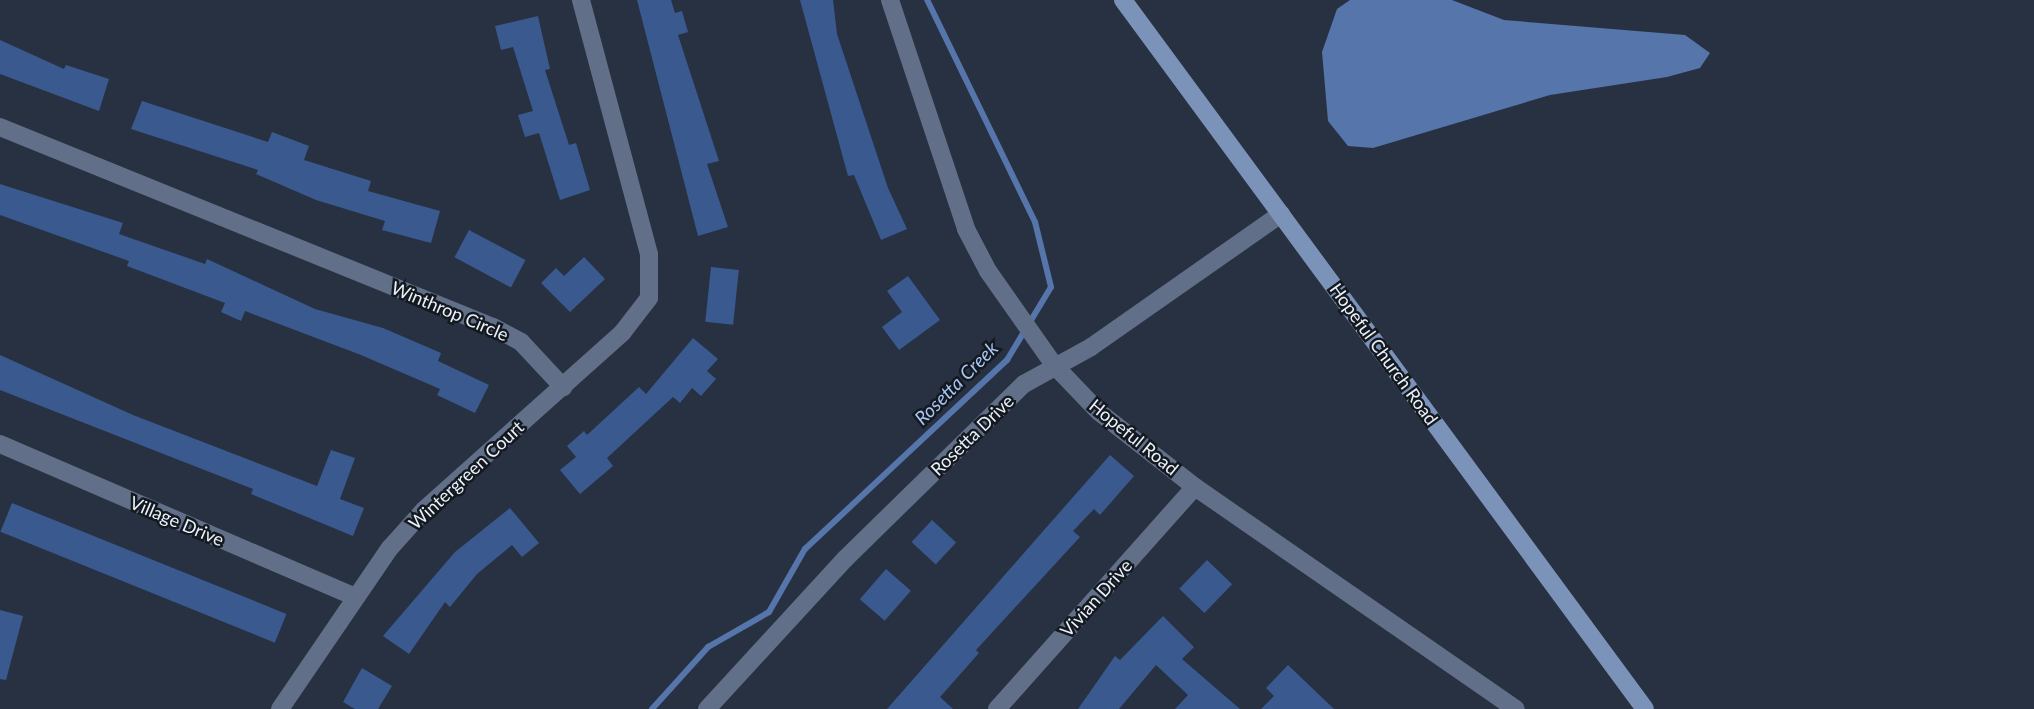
<!DOCTYPE html>
<html>
<head>
<meta charset="utf-8">
<style>
	body { margin:0 }
	#map { position:relative; width:2034px; height:709px; overflow:hidden; background:#273141; font-family:Lato,sans-serif }
	div>[style] { position:absolute }
	.water>* { inset:0; background:#5575ab }
	.stream>* { height:6px; margin:-3px; padding:0 3px; transform-origin:3px; border-radius:3px; background:#5575ab }
	.building>* { inset:0; background:#3a598e; transform-origin:0 0 }
	.street>* { height:18px; margin:-9px; padding:0 9px; transform-origin:9px; border-radius:9px; background:#617088 }
	.secondary>* { height:18px; margin:-9px; padding:0 9px; transform-origin:9px; border-radius:9px; background:#7c93b9 }
	span { translate:-50% -50%; white-space:nowrap; text-align:center; line-height:1.15; -webkit-text-stroke:5px #141920; paint-order:stroke }
	.street-label { font-size:18px; color:#eaf1fb }
	.water-label { font-size:19px; color:#a9c6f5; font-style:italic }
</style>
</head>
<body>
<div id="map">
	<div class="water">
		<div style="clip-path:polygon(1350px 0,1452px 0,1504px 20px,1685px 35px,1710px 53px,1700px 68px,1667px 77px,1550px 95px,1373px 148px,1348px 146px,1328px 121px,1322px 52px,1337px 9px)"></div>
	</div>
	<div class="stream">
		<div style="left:652px;top:709px;width:84px;rotate:-47.9deg"></div>
		<div style="left:708px;top:647px;width:70px;rotate:-29.8deg"></div>
		<div style="left:769px;top:612px;width:73px;rotate:-60.3deg"></div>
		<div style="left:805px;top:549px;width:277px;rotate:-43.1deg"></div>
		<div style="left:1007px;top:360px;width:85px;rotate:-58.9deg"></div>
		<div style="left:1051px;top:287px;width:67px;rotate:-103.8deg"></div>
		<div style="left:1035px;top:222px;width:247px;rotate:-115.9deg"></div>
	</div>
	<div class="building">
		<div style="clip-path:polygon(637px 0,671px 0,675px 13px,682px 11px,688px 32px,678px 35px,719px 161px,707px 164px,728px 227px,698px 236px)"></div>
		<div style="clip-path:polygon(800px 0,833px 0,837px 34px,888px 188px,907px 229px,881px 240px,854px 175px,848px 176px)"></div>
		<div style="clip-path:polygon(538px 16px,550px 69px,545px 70px,569px 145px,576px 143px,590px 190px,560px 200px,539px 133px,525px 137px,518px 115px,533px 111px,513px 47px,501px 50px,495px 26px)"></div>
		<div style="clip-path:polygon(0 40px,64px 69px,66px 65px,109px 79px,99px 111px,0 74px)"></div>
		<div style="clip-path:polygon(142px 101px,268px 142px,272px 132px,309px 146px,304px 160px,371px 181px,368px 191px,440px 211px,431px 243px,382px 230px,385px 221px,316px 200px,256px 174px,258px 170px,131px 129px)"></div>
		<div style="clip-path:polygon(0 184px,123px 223px,119px 234px,205px 264px,207px 259px,315px 309px,383px 328px,441px 353px,438px 361px,489px 385px,475px 413px,437px 395px,440px 389px,361px 355px,245px 311px,241px 321px,221px 312px,225px 303px,127px 266px,129px 261px,0 215px)"></div>
		<div style="left:469px;top:230px;width:64px;height:31px;rotate:28deg"></div>
		<div style="clip-path:polygon(584px 257px,605px 279px,570px 312px,541px 283px,556px 268px,564px 276px)"></div>
		<div style="left:711px;top:267px;width:28px;height:55px;rotate:6deg"></div>
		<div style="clip-path:polygon(908px 276px,940px 320px,899px 350px,882px 327px,902px 312px,887px 291px)"></div>
		<div style="clip-path:polygon(693px 338px,718px 359px,707px 371px,716px 379px,701px 396px,692px 388px,680px 403px,673px 397px,607px 458px,613px 466px,580px 494px,560px 470px,576px 457px,567px 446px,584px 431px,587px 435px,639px 387px,646px 394px)"></div>
		<div style="clip-path:polygon(0 355px,133px 415px,317px 486px,331px 450px,355px 458px,340px 499px,364px 508px,353px 536px,251px 494px,253px 489px,0 390px)"></div>
		<div style="clip-path:polygon(1110px 455px,1134px 476px,1100px 515px,1094px 509px,1073px 531px,1080px 537px,976px 650px,979px 653px,940px 697px,953px 709px,887px 709px)"></div>
		<div style="left:12px;top:503px;width:296px;height:31px;rotate:22deg"></div>
		<div style="clip-path:polygon(510px 508px,539px 543px,522px 557px,512px 545px,477px 574px,450px 607px,445px 602px,409px 654px,383px 636px,455px 552px)"></div>
		<div style="left:932px;top:520px;width:33px;height:30px;rotate:43deg"></div>
		<div style="left:1207px;top:560px;width:35px;height:40px;rotate:44deg"></div>
		<div style="left:886px;top:569px;width:33px;height:40px;rotate:41deg"></div>
		<div style="clip-path:polygon(0 610px,23px 616px,6px 680px,0 679px)"></div>
		<div style="clip-path:polygon(1163px 616px,1194px 647px,1182px 659px,1240px 709px,1175px 709px,1188px 695px,1156px 665px,1119px 709px,1078px 709px,1115px 656px,1120px 660px)"></div>
		<div style="clip-path:polygon(1288px 665px,1334px 709px,1261px 709px,1274px 696px,1266px 688px)"></div>
		<div style="clip-path:polygon(362px 668px,392px 686px,378px 709px,355px 709px,343px 702px)"></div>
	</div>
	<div class="street">
		<div style="left:890px;top:0;width:241px;rotate:71.6deg"></div>
		<div style="left:966px;top:229px;width:47px;rotate:62.4deg"></div>
		<div style="left:988px;top:271px;width:115px;rotate:54.9deg"></div>
		<div style="left:1054px;top:365px;width:65px;rotate:46.2deg"></div>
		<div style="left:1099px;top:412px;width:122px;rotate:38deg"></div>
		<div style="left:1195px;top:487px;width:390px;rotate:34.7deg"></div>
		<div style="left:0;top:127px;width:532px;rotate:22.08deg"></div>
		<div style="left:493px;top:327px;width:32px;rotate:28deg"></div>
		<div style="left:521px;top:342px;width:62px;rotate:47deg"></div>
		<div style="left:0;top:444px;width:387px;rotate:23.3deg"></div>
		<div style="left:280px;top:709px;width:195px;rotate:-55.7deg"></div>
		<div style="left:390px;top:548px;width:51px;rotate:-48.2deg"></div>
		<div style="left:424px;top:510px;width:266px;rotate:-41.8deg"></div>
		<div style="left:622px;top:333px;width:44px;rotate:-52.4deg"></div>
		<div style="left:649px;top:298px;width:44px;rotate:-90deg"></div>
		<div style="left:649px;top:254px;width:263px;rotate:-105deg"></div>
		<div style="left:707px;top:709px;width:204px;rotate:-47.4deg"></div>
		<div style="left:845px;top:559px;width:250px;rotate:-44.4deg"></div>
		<div style="left:1024px;top:384px;width:77px;rotate:-28.9deg"></div>
		<div style="left:1091px;top:347px;width:232px;rotate:-35deg"></div>
		<div style="left:997px;top:709px;width:297px;rotate:-48.3deg"></div>
	</div>
	<div class="secondary">
		<div style="left:1123px;top:0;width:880px;rotate:53.64deg"></div>
	</div>
	<div class="street-label">
		<span style="left:450px;top:311px;rotate:23deg">Winthrop Circle</span>
		<span style="left:1384px;top:354px;rotate:54deg">Hopeful Church Road</span>
		<span style="left:972px;top:435px;rotate:-44deg">Rosetta Drive</span>
		<span style="left:1134px;top:437px;rotate:39deg">Hopeful Road</span>
		<span style="left:466px;top:475px;rotate:-43deg">Wintergreen Court</span>
		<span style="left:177px;top:521px;rotate:23deg">Village Drive</span>
		<span style="left:1096px;top:598px;rotate:-48deg">Vivian Drive</span>
	</div>
	<div class="water-label">
		<span style="left:956px;top:383px;rotate:-45deg">Rosetta Creek</span>
	</div>
</div>
</body>
</html>
